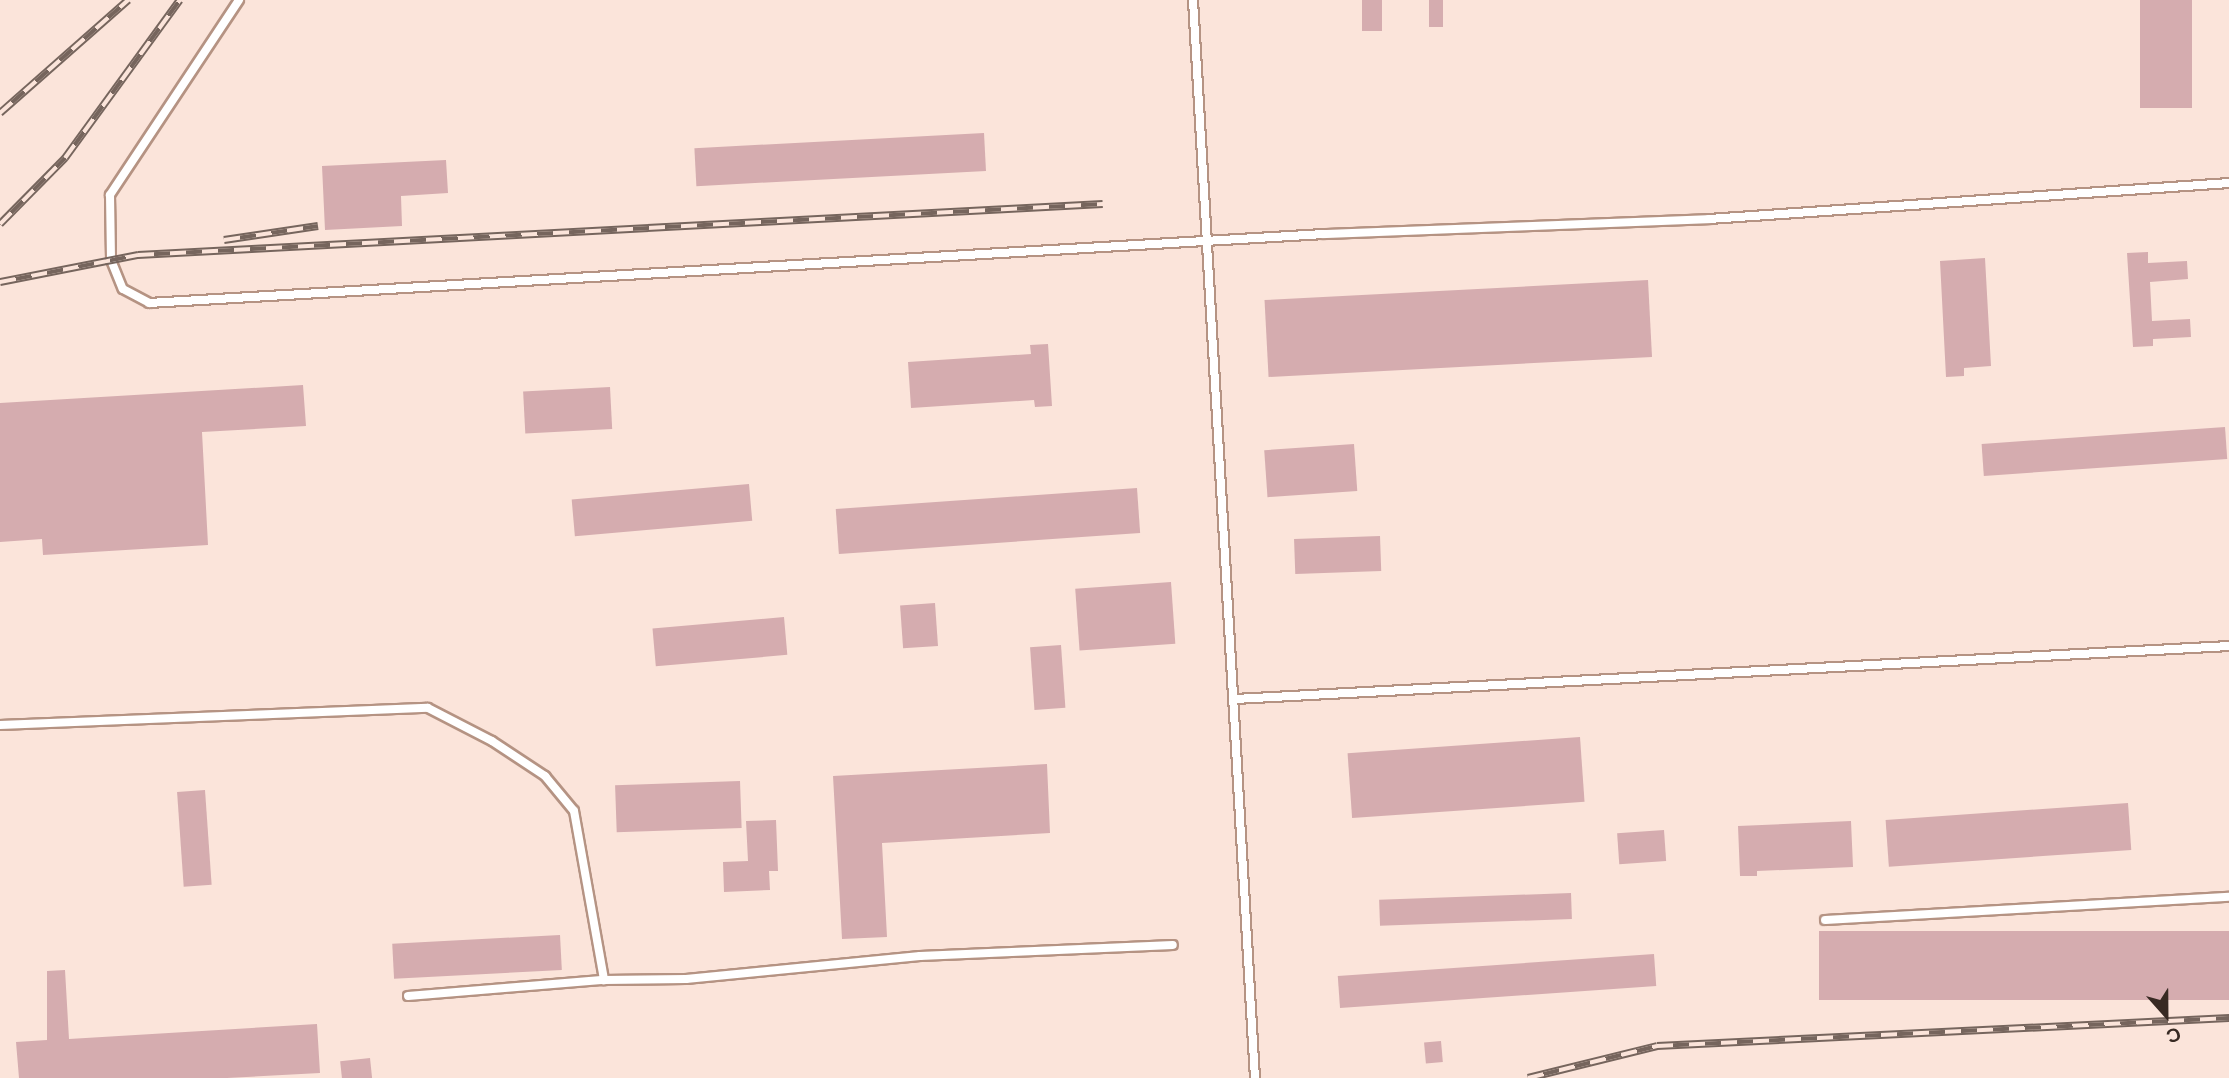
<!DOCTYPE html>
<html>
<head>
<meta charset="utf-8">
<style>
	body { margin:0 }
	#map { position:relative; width:2229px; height:1078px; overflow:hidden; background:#fbe4da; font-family:"DM Sans",sans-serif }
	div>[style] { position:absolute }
	.building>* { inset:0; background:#d5acaf; transform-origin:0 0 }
	.roads { filter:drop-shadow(2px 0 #b59383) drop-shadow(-2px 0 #b59383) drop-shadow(0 2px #b59383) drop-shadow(0 -2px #b59383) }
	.lane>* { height:8px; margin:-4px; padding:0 4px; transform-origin:4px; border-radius:4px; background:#fff }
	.rail>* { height:8px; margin-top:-4px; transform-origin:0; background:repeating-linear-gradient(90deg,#fbe4da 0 16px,#76655d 0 32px); box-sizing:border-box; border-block:2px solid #76655d }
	span { translate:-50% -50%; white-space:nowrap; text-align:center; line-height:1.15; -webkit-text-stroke:6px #fbe4da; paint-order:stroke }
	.north { position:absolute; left:2131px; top:980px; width:70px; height:70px; -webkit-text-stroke:5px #fbe4da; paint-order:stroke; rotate:159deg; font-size:19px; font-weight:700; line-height:28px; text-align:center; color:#382a23 }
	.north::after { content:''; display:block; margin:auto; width:24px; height:32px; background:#382a23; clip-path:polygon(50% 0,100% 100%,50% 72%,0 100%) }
</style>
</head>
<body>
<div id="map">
	<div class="building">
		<div style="left:1362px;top:0;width:20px;height:31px"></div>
		<div style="left:1429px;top:0;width:14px;height:27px"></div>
		<div style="left:2140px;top:0;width:52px;height:108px"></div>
		<div style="left:984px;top:133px;width:38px;height:290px;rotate:87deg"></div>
		<div style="clip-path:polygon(446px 160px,448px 193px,401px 196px,402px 226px,325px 230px,322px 166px)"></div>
		<div style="clip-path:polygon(2148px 252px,2148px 263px,2187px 261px,2188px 279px,2150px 282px,2152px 321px,2190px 319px,2191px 337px,2153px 339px,2153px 346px,2133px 347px,2127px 253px)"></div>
		<div style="clip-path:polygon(1985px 258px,1991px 366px,1964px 368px,1964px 376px,1946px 377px,1940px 261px)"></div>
		<div style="left:1648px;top:280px;width:77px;height:384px;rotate:87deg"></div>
		<div style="clip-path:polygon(1048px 344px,1052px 406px,1035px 407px,1034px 400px,911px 408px,908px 362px,1031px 354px,1030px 345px)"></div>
		<div style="clip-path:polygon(303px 385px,306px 426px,202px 432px,208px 545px,43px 555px,42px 539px,0 542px,0 403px)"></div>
		<div style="left:610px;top:387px;width:42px;height:87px;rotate:87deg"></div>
		<div style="left:2225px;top:427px;width:32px;height:244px;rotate:86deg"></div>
		<div style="left:1354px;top:444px;width:47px;height:90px;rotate:86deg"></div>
		<div style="left:749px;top:484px;width:37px;height:178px;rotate:85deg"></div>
		<div style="left:1137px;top:488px;width:45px;height:302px;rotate:86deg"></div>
		<div style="left:1380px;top:536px;width:35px;height:86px;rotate:88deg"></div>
		<div style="left:1171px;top:582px;width:62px;height:96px;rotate:86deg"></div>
		<div style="left:935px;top:603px;width:43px;height:35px;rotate:86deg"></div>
		<div style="left:784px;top:617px;width:38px;height:132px;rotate:85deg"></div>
		<div style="left:1061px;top:645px;width:63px;height:31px;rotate:86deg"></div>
		<div style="left:1580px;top:737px;width:65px;height:233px;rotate:86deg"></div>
		<div style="clip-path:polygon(1047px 764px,1050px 833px,882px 843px,887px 937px,842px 939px,833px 776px)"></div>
		<div style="left:740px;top:781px;width:47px;height:125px;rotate:88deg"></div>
		<div style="left:205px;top:790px;width:95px;height:28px;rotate:86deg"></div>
		<div style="left:2128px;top:803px;width:47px;height:243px;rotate:86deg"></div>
		<div style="clip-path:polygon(776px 820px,778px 871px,769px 871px,770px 890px,724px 892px,723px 862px,748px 861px,746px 821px)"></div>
		<div style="clip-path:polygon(1851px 821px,1853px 867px,1757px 871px,1757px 876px,1740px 876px,1738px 826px)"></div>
		<div style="left:1664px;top:830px;width:31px;height:47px;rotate:86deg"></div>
		<div style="left:1571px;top:893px;width:26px;height:192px;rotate:88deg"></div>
		<div style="left:2229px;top:931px;width:69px;height:410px;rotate:90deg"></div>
		<div style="left:560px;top:935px;width:35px;height:168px;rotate:87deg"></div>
		<div style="left:1654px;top:954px;width:32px;height:317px;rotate:86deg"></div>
		<div style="clip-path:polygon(65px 970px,69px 1039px,317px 1024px,320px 1073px,227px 1078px,19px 1078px,16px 1042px,47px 1040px,47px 971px)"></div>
		<div style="left:1441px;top:1041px;width:21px;height:17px;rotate:85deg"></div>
		<div style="left:370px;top:1058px;width:20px;height:30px;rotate:84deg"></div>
	</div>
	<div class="roads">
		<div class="lane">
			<div style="left:239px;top:0;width:234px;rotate:123.5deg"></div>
			<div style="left:110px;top:195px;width:65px;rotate:89.1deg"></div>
			<div style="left:111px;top:260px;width:31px;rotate:68deg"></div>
			<div style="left:123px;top:289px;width:30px;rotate:28deg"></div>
			<div style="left:149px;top:303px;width:1177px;rotate:-3.36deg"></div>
			<div style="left:1324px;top:234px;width:385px;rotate:-2.2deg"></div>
			<div style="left:1709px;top:219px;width:521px;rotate:-3.96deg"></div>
			<div style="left:1193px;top:0;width:1080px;rotate:86.71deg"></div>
			<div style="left:1235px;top:699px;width:995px;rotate:-3.05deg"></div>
			<div style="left:0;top:725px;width:428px;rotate:-2.3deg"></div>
			<div style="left:428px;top:708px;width:72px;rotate:27.3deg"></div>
			<div style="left:492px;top:741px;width:64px;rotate:33.4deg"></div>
			<div style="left:545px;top:776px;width:45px;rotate:50.4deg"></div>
			<div style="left:574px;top:811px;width:172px;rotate:79.9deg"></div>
			<div style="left:1825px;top:920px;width:405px;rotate:-3.3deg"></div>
			<div style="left:408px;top:996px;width:197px;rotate:-4.7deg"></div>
			<div style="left:604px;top:980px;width:82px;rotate:-0.7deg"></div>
			<div style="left:686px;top:979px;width:235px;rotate:-5.6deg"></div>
			<div style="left:920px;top:956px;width:253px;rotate:-2.5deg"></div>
		</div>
	</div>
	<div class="rail">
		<div style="left:0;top:113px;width:171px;rotate:-41.4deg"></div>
		<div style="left:0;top:224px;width:93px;rotate:-45.4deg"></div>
		<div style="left:65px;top:158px;width:195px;rotate:-54deg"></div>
		<div style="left:224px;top:240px;width:95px;rotate:-8.5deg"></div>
		<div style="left:0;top:282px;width:141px;rotate:-11.1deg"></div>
		<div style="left:138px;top:255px;width:966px;rotate:-3.03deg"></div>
		<div style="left:1528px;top:1078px;width:133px;rotate:-13.9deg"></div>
		<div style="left:1657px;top:1046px;width:573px;rotate:-2.8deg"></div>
	</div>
	<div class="north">С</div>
</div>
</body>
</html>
